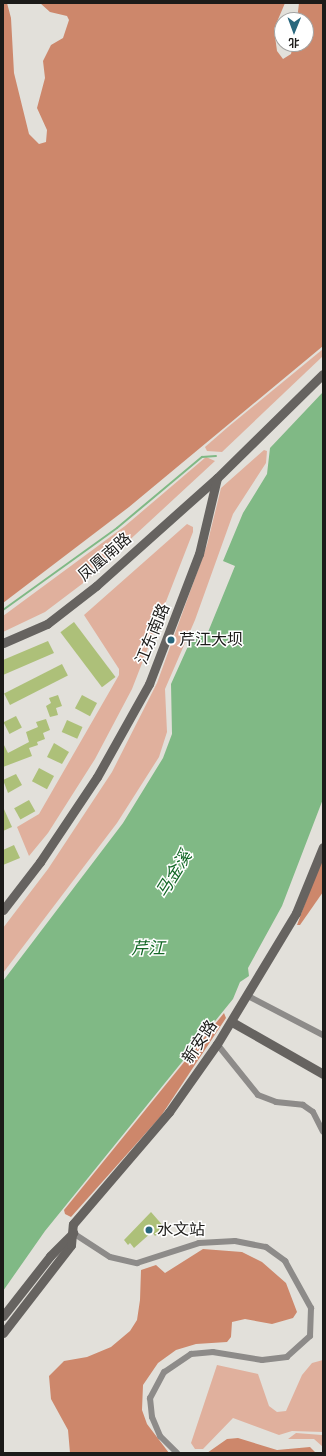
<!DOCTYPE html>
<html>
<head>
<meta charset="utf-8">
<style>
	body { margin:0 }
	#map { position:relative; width:326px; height:1456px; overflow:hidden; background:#e2e0da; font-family:Jost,"Noto Sans SC",sans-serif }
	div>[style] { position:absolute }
	.green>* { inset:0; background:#e0b09d }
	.forest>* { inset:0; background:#cd876b }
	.water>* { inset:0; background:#80b985 }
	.stream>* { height:2px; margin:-1px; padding:0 1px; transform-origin:1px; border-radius:1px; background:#80b985 }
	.building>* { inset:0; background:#adc079; transform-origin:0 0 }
	.street>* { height:6px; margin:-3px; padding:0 3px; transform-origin:3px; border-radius:3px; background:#8d8b89 }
	.secondary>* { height:9px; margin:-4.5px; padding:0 4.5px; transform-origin:4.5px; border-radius:4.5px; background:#666360 }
	.dots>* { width:11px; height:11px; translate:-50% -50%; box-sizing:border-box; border:2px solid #fff; border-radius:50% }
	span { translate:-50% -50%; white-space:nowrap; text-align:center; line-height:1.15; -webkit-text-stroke:3px #fff; paint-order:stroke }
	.street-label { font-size:16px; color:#1c1b19 }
	.poi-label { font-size:16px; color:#1c1b19 }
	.left { translate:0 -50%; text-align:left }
	.water-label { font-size:17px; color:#146827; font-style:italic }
	.frame { position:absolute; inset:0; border:4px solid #1c1b19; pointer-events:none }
	.north { position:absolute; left:274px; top:12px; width:40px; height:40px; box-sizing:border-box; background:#fff; border:1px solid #a4a4a3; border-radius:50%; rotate:181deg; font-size:11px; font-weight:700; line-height:16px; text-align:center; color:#1c1b19 }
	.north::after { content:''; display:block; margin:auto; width:14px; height:18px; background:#29677d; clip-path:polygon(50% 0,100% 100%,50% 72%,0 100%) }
</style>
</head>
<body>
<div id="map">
	<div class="green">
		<div style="clip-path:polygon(323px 349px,323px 356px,222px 452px,207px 451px,205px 447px,228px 427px)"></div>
		<div style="clip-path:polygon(264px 450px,267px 451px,266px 463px,233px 514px,195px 620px,165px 689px,167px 732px,159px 757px,117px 823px,3px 973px,3px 928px,48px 869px,112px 772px,157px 683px,207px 545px,221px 488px)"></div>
		<div style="clip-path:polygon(206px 457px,215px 461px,82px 584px,45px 612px,3px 632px,3px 616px,125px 526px)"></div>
		<div style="clip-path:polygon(187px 524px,193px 527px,193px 532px,132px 689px,95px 759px,48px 833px,29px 856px,17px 827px,39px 814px,119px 675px,119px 669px,84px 615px)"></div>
		<div style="clip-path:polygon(323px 1360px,323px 1432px,292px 1431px,279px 1435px,233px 1418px,203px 1449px,195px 1449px,191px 1443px,217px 1365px,258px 1374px,269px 1406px,277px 1412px,286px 1411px,302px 1375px,312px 1363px)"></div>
		<div style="clip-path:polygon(296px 1433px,322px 1435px,323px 1447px,314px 1439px,288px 1439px)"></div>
	</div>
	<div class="forest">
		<div style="clip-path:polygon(3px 3px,7px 3px,11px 18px,14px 73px,29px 134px,39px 144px,46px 142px,47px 130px,37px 108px,45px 78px,43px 61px,51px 45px,63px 38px,69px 20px,67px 16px,50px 12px,40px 3px,285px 3px,274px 29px,277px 51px,283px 59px,291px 54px,293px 44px,306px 44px,306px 20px,297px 20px,299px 3px,323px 3px,323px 346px,129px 507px,3px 603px)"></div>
		<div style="clip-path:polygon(323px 855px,323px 892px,300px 925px,297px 925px)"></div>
		<div style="clip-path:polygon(224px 1013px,226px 1018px,161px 1116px,71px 1217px,65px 1214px,64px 1210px)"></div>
		<div style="clip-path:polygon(203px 1249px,242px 1252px,262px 1262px,286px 1283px,297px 1312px,293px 1318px,272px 1324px,245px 1319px,232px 1322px,231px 1337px,227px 1342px,196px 1344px,176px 1350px,158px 1363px,143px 1385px,142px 1410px,147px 1424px,169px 1453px,70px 1453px,68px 1430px,51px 1399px,49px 1376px,64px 1361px,87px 1357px,111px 1347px,130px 1331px,137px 1320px,140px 1300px,141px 1270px,156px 1265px,165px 1273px)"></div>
		<div style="clip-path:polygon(238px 1438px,277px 1450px,310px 1447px,316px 1453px,207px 1453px,227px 1439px)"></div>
	</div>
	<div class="water">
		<div style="clip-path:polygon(323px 392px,323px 799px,282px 906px,248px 968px,249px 976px,240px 982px,233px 999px,45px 1231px,3px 1291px,3px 981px,123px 823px,163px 758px,172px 734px,171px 684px,194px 633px,206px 637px,235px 566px,223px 561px,243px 513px,267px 474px,270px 448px)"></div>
	</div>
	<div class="stream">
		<div style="left:3px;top:610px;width:140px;rotate:-35.7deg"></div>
		<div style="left:117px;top:528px;width:111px;rotate:-39.9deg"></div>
		<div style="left:202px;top:457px;width:14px;rotate:-4deg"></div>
	</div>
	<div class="building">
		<div style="left:74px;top:622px;width:69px;height:17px;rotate:53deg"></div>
		<div style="clip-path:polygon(48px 641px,54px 653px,3px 675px,3px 660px)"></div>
		<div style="left:62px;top:664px;width:13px;height:65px;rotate:63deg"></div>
		<div style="clip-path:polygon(58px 695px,62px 706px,56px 708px,58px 715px,50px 717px,46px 706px,51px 703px,49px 698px)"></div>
		<div style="left:82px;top:695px;width:17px;height:15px;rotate:28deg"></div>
		<div style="left:16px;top:716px;width:13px;height:14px;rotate:63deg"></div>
		<div style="clip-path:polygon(46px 719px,50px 730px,43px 733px,45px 739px,37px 742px,38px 745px,29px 748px,32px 756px,3px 767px,3px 743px,8px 753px,29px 742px,26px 732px,38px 727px,36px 722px)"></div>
		<div style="left:67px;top:720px;width:17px;height:13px;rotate:24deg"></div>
		<div style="clip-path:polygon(54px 743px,69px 752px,62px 764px,47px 757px)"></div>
		<div style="left:39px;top:768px;width:17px;height:15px;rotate:28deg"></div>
		<div style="clip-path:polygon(16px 774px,22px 785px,8px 793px,3px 780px)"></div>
		<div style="left:29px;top:800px;width:13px;height:17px;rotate:61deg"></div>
		<div style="clip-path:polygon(3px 807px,12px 827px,3px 831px)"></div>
		<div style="clip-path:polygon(14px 845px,20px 858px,3px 865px,3px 850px)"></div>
		<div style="clip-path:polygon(151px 1212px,165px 1228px,155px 1236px,152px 1232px,134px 1248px,130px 1243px,128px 1245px,124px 1240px)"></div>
	</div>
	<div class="street">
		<div style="left:248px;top:996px;width:85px;rotate:27.5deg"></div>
		<div style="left:217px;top:1044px;width:65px;rotate:51.2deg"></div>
		<div style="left:258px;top:1095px;width:19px;rotate:21deg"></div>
		<div style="left:276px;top:1102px;width:27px;rotate:6deg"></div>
		<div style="left:303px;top:1105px;width:12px;rotate:35deg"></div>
		<div style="left:313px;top:1112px;width:22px;rotate:63deg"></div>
		<div style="left:73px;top:1233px;width:44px;rotate:33deg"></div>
		<div style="left:110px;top:1257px;width:28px;rotate:13deg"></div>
		<div style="left:137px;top:1263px;width:65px;rotate:-17.9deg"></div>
		<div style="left:199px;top:1243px;width:36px;rotate:-3deg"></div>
		<div style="left:235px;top:1241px;width:32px;rotate:11deg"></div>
		<div style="left:266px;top:1247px;width:24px;rotate:36deg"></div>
		<div style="left:285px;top:1261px;width:54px;rotate:61deg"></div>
		<div style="left:311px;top:1308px;width:28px;rotate:92deg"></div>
		<div style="left:310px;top:1336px;width:31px;rotate:138deg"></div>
		<div style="left:287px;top:1357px;width:25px;rotate:173deg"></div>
		<div style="left:262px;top:1360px;width:50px;rotate:-170.7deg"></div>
		<div style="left:213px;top:1352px;width:22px;rotate:175deg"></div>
		<div style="left:191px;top:1354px;width:32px;rotate:146deg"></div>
		<div style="left:164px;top:1372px;width:30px;rotate:118deg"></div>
		<div style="left:150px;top:1398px;width:19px;rotate:84deg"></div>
		<div style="left:152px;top:1417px;width:21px;rotate:67deg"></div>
		<div style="left:160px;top:1436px;width:24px;rotate:45deg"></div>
	</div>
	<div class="secondary">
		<div style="left:3px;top:643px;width:48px;rotate:-23.4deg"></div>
		<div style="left:47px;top:624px;width:62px;rotate:-37.8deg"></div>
		<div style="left:96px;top:586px;width:162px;rotate:-41.8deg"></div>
		<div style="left:217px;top:478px;width:148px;rotate:-44.5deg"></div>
		<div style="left:3px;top:910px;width:61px;rotate:-52.4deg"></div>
		<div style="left:40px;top:862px;width:102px;rotate:-56.2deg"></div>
		<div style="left:97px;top:777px;width:107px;rotate:-60.8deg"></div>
		<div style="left:149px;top:684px;width:139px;rotate:-69deg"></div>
		<div style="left:199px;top:554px;width:78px;rotate:-76.7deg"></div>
		<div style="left:232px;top:1022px;width:105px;rotate:29.7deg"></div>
		<div style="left:3px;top:1316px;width:76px;rotate:-51.9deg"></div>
		<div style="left:50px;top:1256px;width:33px;rotate:-45deg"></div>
		<div style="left:3px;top:1333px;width:111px;rotate:-52.3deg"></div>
		<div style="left:71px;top:1245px;width:21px;rotate:-85deg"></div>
		<div style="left:73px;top:1224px;width:148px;rotate:-49.4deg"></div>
		<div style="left:169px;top:1112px;width:83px;rotate:-54.8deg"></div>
		<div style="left:217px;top:1044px;width:153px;rotate:-58.9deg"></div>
		<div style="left:296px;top:913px;width:71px;rotate:-67.8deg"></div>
	</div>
	<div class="dots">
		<div style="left:171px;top:640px;background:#29677d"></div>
		<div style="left:149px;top:1230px;background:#29677d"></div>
	</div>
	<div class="street-label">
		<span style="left:105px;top:557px;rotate:-41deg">凤凰南路</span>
		<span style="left:153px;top:634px;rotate:-68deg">江东南路</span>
		<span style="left:200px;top:1042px;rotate:-56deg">新安路</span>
	</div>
	<div class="poi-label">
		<span class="left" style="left:179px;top:640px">芹江大坝</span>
		<span class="left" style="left:157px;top:1230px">水文站</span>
	</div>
	<div class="water-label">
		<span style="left:174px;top:874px;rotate:-58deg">马金溪</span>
		<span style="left:148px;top:949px">芹江</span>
	</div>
	<div class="frame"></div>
	<div class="north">北</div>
</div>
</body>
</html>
